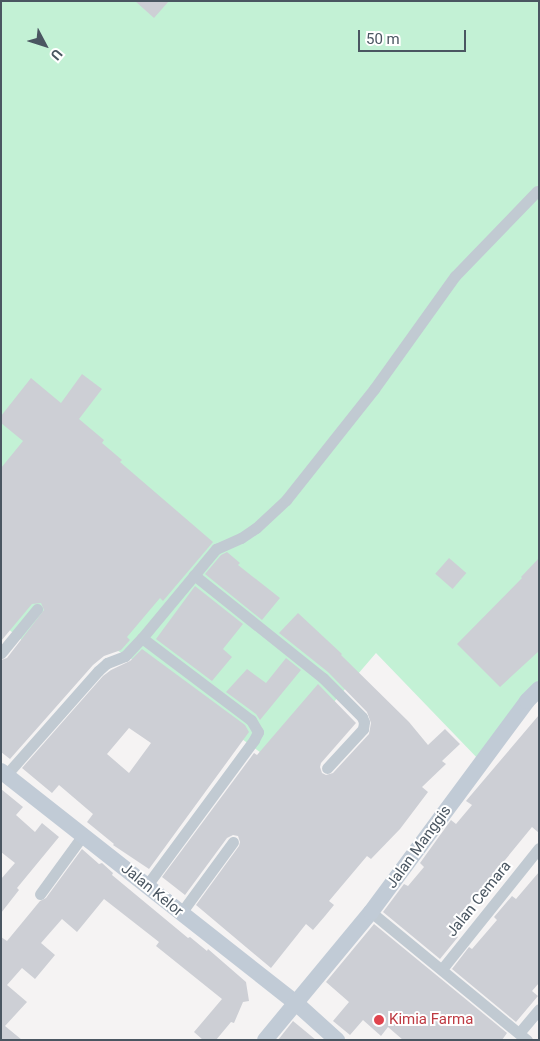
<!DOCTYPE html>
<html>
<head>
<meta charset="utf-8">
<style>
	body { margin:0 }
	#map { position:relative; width:540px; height:1041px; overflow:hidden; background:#f5f3f3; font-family:Roboto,sans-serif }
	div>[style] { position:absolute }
	.green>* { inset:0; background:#c3f1d5 }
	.building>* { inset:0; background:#cdcfd5; transform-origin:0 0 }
	.street>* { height:11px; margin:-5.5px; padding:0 5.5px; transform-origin:5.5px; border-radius:5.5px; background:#c1cad2 }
	.secondary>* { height:16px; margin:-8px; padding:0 8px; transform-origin:8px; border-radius:8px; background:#c1cbd6 }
	.dots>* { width:14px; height:14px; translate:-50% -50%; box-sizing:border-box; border:2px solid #fff; border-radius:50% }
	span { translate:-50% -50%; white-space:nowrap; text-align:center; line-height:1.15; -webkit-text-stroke:4px #fff; paint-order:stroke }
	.street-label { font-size:15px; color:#4a5661 }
	.health-label { font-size:15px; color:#be3a42 }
	.left { translate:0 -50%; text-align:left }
	.frame { position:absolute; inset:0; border:2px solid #4a5661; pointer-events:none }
	.north { position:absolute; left:20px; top:20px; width:50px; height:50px; -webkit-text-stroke:4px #fff; paint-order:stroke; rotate:130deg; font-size:14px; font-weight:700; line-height:20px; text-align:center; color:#4a5661 }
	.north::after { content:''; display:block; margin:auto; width:18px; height:22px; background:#4a5661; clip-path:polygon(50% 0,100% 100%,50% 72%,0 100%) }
	.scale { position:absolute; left:358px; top:30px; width:108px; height:22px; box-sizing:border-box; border:2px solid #4a5661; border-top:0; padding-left:6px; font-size:15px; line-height:18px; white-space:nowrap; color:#4a5661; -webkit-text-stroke:4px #fff; paint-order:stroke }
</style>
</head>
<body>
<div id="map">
	<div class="green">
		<div style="clip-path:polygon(1px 1px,539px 1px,539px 698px,482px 763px,376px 653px,279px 766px,135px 661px,68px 621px,42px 657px,1px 623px)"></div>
	</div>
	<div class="building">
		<div style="clip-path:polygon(135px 1px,169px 1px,154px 18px)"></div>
		<div style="clip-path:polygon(82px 374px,102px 389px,79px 419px,104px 440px,102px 443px,122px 460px,120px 462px,213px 542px,163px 601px,160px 598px,127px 637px,130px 640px,121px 650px,104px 656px,93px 665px,10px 759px,1px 752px,1px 660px,7px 658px,44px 610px,41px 603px,32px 604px,1px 641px,1px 468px,23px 441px,1px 423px,1px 416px,31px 378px,61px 403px)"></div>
		<div style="clip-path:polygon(227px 552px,240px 563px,238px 565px,280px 598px,262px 620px,205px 574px,221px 555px)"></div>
		<div style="left:449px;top:558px;width:23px;height:21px;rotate:41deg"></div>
		<div style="clip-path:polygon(539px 558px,539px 651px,500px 687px,457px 644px,522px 578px,521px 577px)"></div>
		<div style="clip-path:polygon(195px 586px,243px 624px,223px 649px,232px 657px,212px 681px,156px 639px)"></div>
		<div style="clip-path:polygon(298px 613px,342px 654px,341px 655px,409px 722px,428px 745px,445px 729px,460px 744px,442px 761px,446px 764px,422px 787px,428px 792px,400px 829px,371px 859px,367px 856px,329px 901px,334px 905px,325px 916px,313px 930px,306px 924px,271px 968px,196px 905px,239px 846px,240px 842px,238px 836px,233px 835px,227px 838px,185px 895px,162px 877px,254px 753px,257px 755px,318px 684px,356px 723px,321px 763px,320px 767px,322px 773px,326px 775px,333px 773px,369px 734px,371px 723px,367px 712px,328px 672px,279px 633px)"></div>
		<div style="clip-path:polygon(evenodd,142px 649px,245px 725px,249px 732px,149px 869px,113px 845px,114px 844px,87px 822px,93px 814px,59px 785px,52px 793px,22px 768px,103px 676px,111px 670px,130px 661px,142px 649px,129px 728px,151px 743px,129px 773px,107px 754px,129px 728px)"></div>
		<div style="clip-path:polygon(286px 658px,301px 670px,260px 720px,256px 714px,226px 692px,247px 669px,266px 683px)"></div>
		<div style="clip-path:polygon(539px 715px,539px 833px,532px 827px,469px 904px,452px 927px,457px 931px,454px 934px,458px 937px,440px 959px,383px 912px,404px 884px,408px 886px,424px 867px,420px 863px,451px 820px,456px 824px,472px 805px,466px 801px)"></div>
		<div style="clip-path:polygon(1px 789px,23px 807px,16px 815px,35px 832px,42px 823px,59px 837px,17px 888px,19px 890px,1px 913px,1px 879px,15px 863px,1px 852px)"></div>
		<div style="clip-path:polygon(82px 849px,99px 864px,102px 863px,113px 873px,112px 875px,188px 938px,190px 937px,207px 951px,208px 949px,246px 982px,249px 1001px,243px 1002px,234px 1023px,231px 1022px,216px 1040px,203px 1040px,194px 1032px,222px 999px,156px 946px,159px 942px,104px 899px,77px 932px,62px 919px,41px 943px,55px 955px,35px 979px,22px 968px,7px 985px,27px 1002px,5px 1026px,22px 1040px,1px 1040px,1px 937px,7px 941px,40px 901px,46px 898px)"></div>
		<div style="clip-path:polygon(539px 872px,539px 983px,532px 991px,538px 996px,516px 1022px,452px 969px,469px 947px,472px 949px,497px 920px,494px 917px,512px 896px,516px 899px)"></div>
		<div style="clip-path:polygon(374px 924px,507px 1033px,502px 1040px,403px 1040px,388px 1027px,381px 1036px,363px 1020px,350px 1035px,333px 1021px,349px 1002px,326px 982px)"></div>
		<div style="clip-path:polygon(293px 1021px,316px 1040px,278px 1040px)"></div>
	</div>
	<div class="street">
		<div style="left:194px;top:575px;width:165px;rotate:38.6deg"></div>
		<div style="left:323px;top:678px;width:55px;rotate:45deg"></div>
		<div style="left:362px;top:717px;width:5px;rotate:68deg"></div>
		<div style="left:364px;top:722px;width:7px;rotate:98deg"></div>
		<div style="left:363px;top:729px;width:53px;rotate:132.7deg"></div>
		<div style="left:142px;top:638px;width:136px;rotate:37deg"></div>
		<div style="left:251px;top:720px;width:14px;rotate:60deg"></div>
		<div style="left:258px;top:732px;width:9px;rotate:117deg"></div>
		<div style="left:254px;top:740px;width:180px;rotate:126.4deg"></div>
		<div style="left:1px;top:653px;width:57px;rotate:-50.7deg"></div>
		<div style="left:6px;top:775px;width:139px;rotate:-48.5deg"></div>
		<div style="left:98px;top:671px;width:12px;rotate:-42deg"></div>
		<div style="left:107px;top:663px;width:19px;rotate:-21deg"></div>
		<div style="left:125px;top:656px;width:25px;rotate:-47deg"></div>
		<div style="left:142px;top:638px;width:116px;rotate:-50.3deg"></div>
		<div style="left:216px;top:549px;width:27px;rotate:-24deg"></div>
		<div style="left:241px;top:538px;width:18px;rotate:-34deg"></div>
		<div style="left:256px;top:528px;width:41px;rotate:-43deg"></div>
		<div style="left:286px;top:500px;width:142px;rotate:-51.6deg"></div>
		<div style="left:374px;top:389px;width:139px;rotate:-54.4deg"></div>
		<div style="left:455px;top:276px;width:118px;rotate:-46deg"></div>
		<div style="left:40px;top:894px;width:73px;rotate:-53.9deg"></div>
		<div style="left:371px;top:912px;width:202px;rotate:39.4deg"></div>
		<div style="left:181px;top:913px;width:88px;rotate:-53.8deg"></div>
		<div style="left:442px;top:969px;width:155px;rotate:-51.3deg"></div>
		<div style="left:519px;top:1033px;width:31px;rotate:-50deg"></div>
	</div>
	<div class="secondary">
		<div style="left:1px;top:771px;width:377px;rotate:38.2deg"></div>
		<div style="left:297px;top:1004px;width:54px;rotate:42deg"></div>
		<div style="left:265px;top:1040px;width:166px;rotate:-50.4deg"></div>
		<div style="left:371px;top:912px;width:262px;rotate:-53.5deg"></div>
		<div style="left:527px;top:701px;width:17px;rotate:-45deg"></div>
	</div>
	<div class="dots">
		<div style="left:379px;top:1020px;background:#e0444e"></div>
	</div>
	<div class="street-label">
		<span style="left:419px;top:847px;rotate:-54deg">Jalan Manggis</span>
		<span style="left:152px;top:890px;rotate:39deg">Jalan Kelor</span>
		<span style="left:479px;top:899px;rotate:-51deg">Jalan Cemara</span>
	</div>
	<div class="health-label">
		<span class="left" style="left:389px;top:1020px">Kimia Farma</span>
	</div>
	<div class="frame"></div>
	<div class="north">U</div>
	<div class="scale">50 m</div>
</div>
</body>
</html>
